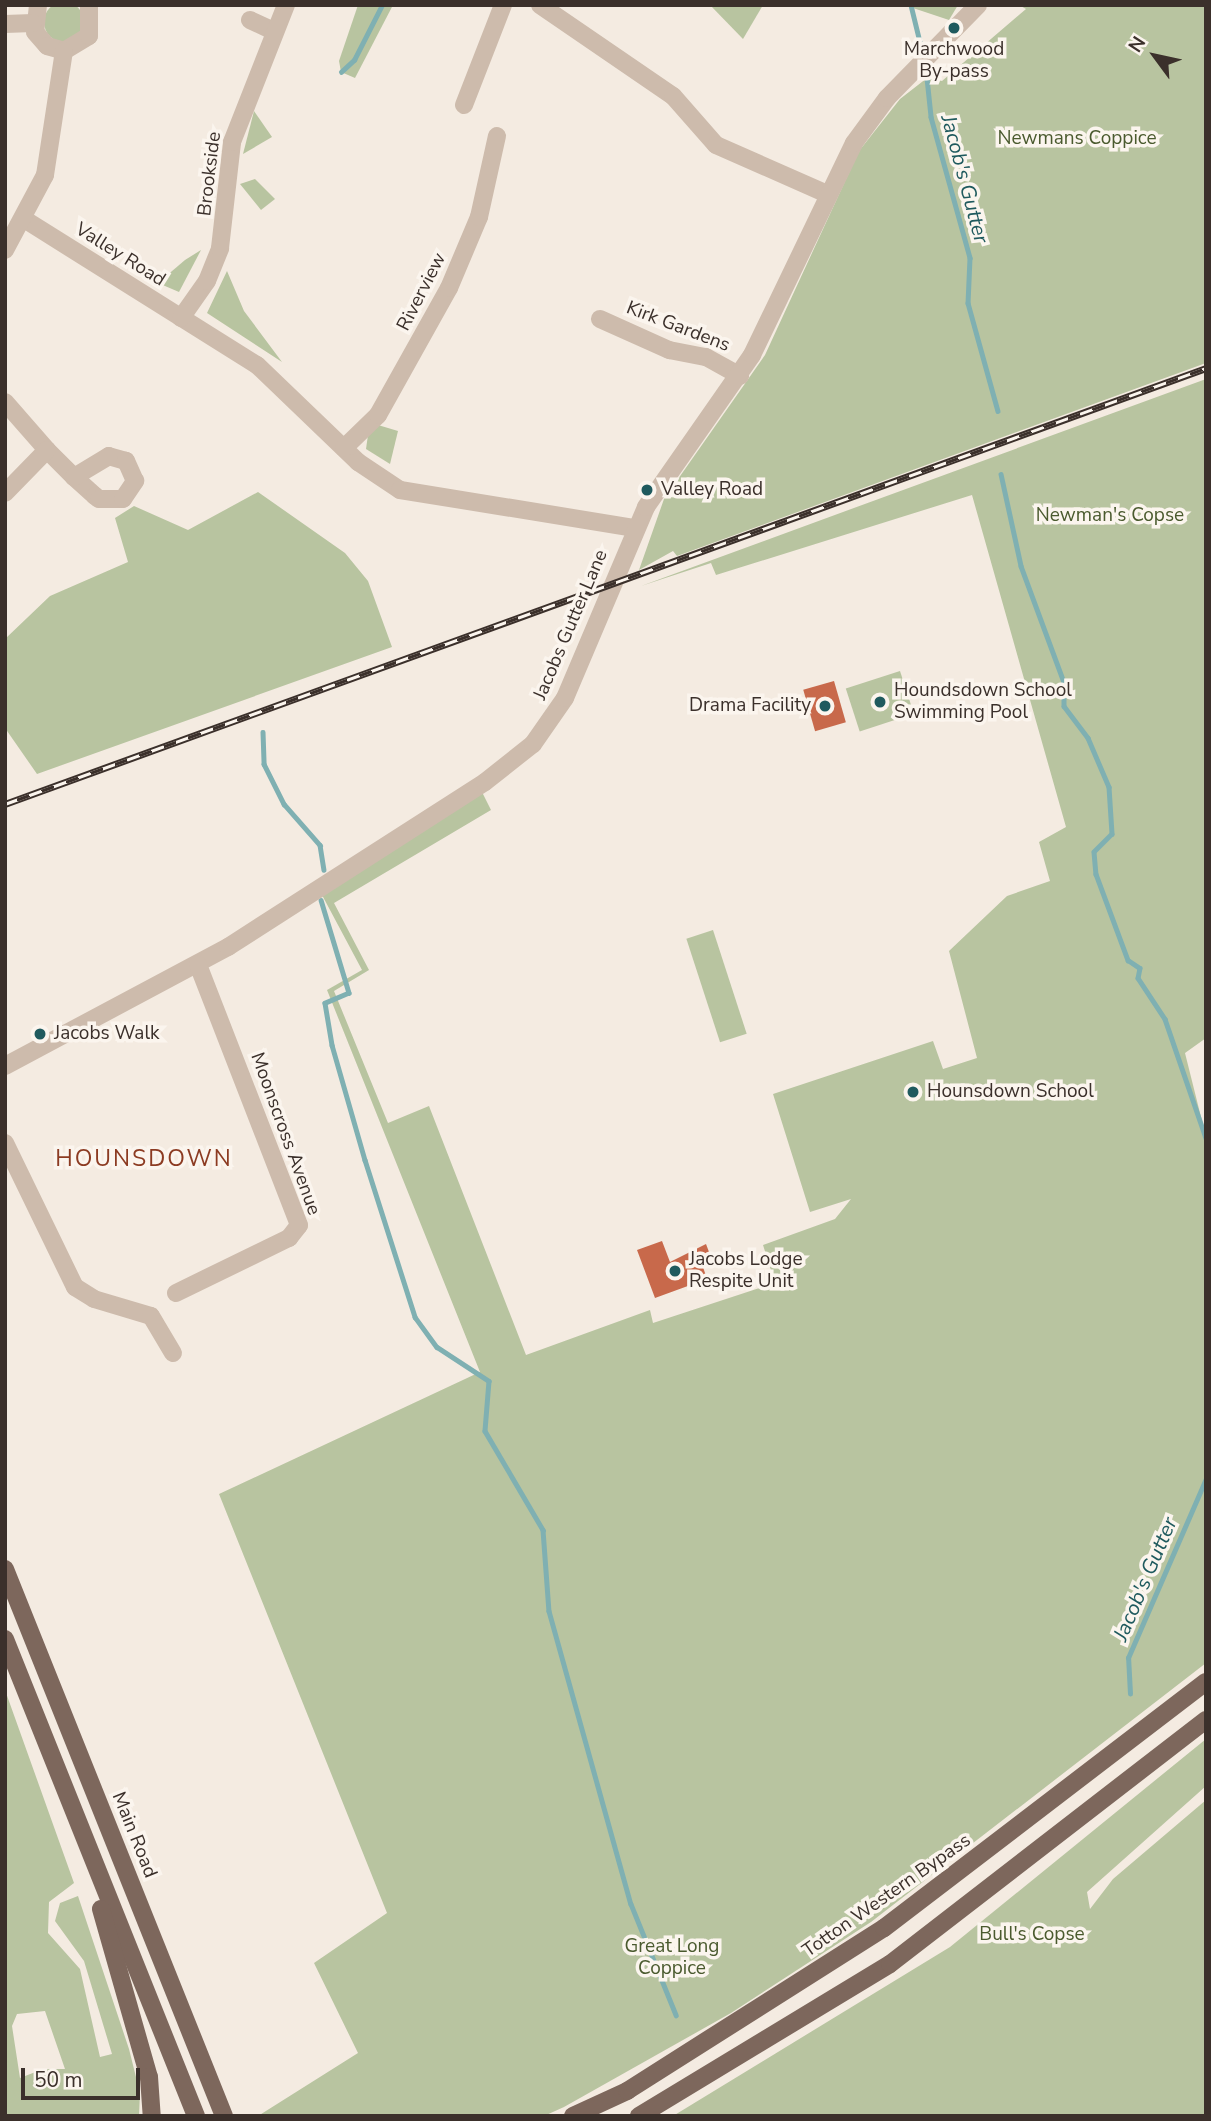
<!DOCTYPE html>
<html>
<head>
<meta charset="utf-8">
<style>
	body { margin:0 }
	#map { position:relative; width:1211px; height:2121px; overflow:hidden; background:#f4ebe1; font-family:"Nunito Sans",sans-serif }
	div>[style] { position:absolute }
	.green>* { inset:0; background:#b8c4a0; transform-origin:0 0 }
	.round { border-radius:50% }
	.stream>* { height:4.5px; margin:-2.25px; padding:0 2.25px; transform-origin:2.25px; border-radius:2.25px; background:#7fb0b2 }
	.building>* { inset:0; background:#c8694b; transform-origin:0 0 }
	.street>* { height:18px; margin:-9px; padding:0 9px; transform-origin:9px; border-radius:9px; background:#cdbbac }
	.primary>* { height:18px; margin:-9px; padding:0 9px; transform-origin:9px; border-radius:9px; background:#7d675c }
	.rail>* { height:7px; margin-top:-3.5px; transform-origin:0; background:repeating-linear-gradient(90deg,#fbf5ee 0 13px,#3b302b 0 26px); box-sizing:border-box; border-block:2px solid #3b302b }
	.dots>* { width:19px; height:19px; translate:-50% -50%; box-sizing:border-box; border:4px solid #fbf5ee; border-radius:50% }
	span { translate:-50% -50%; white-space:nowrap; text-align:center; line-height:1.15; -webkit-text-stroke:7px #fbf5ee; paint-order:stroke }
	.poi-label { font-size:19px; color:#3b302b }
	.left { translate:0 -50%; text-align:left }
	.right { translate:-100% -50%; text-align:right }
	.park-label { font-size:19px; color:#4a5a2e }
	.street-label { font-size:19px; color:#3b302b }
	.water-label { font-size:21px; color:#1f5a5e; font-style:italic }
	.quarter-label { font-size:23px; color:#8c3b22; letter-spacing:2px }
	.frame { position:absolute; inset:0; border:7px solid #3b302b; pointer-events:none }
	.north { position:absolute; left:1120px; top:21px; width:70px; height:70px; -webkit-text-stroke:5px #fbf5ee; paint-order:stroke; rotate:303deg; font-size:19px; font-weight:700; line-height:28px; text-align:center; color:#3b302b }
	.north::after { content:''; display:block; margin:auto; width:24px; height:32px; background:#3b302b; clip-path:polygon(50% 0,100% 100%,50% 72%,0 100%) }
	.scale { position:absolute; left:21px; top:2068px; width:119px; height:32px; box-sizing:border-box; border:4px solid #3b302b; border-top:0; padding-left:9px; font-size:21px; line-height:24px; white-space:nowrap; color:#3b302b; -webkit-text-stroke:5px #fbf5ee; paint-order:stroke }
</style>
</head>
<body>
<div id="map">
	<div class="green">
		<div class="round" style="left:44px;top:2px;width:40px;height:40px"></div>
		<div style="clip-path:polygon(358px 5px,393px 5px,355px 78px,341px 72px,339px 61px)"></div>
		<div style="clip-path:polygon(710px 5px,763px 5px,743px 39px)"></div>
		<div style="clip-path:polygon(904px 5px,958px 5px,949px 20px)"></div>
		<div style="clip-path:polygon(1019px 5px,1206px 5px,1206px 363px,677px 556px,673px 551px,639px 570px,664px 499px,765px 355px,859px 151px,900px 99px,927px 78px,942px 81px,1026px 9px)"></div>
		<div style="clip-path:polygon(254px 111px,272px 137px,243px 154px)"></div>
		<div style="clip-path:polygon(255px 179px,275px 199px,261px 210px,240px 184px)"></div>
		<div style="clip-path:polygon(201px 250px,179px 292px,158px 283px,185px 260px)"></div>
		<div style="clip-path:polygon(227px 271px,244px 311px,282px 362px,207px 313px)"></div>
		<div style="clip-path:polygon(1206px 379px,1206px 1038px,1185px 1053px,1206px 1137px,1206px 1663px,871px 1922px,731px 2013px,564px 2107px,544px 2116px,258px 2116px,358px 2053px,314px 1963px,387px 1913px,219px 1494px,480px 1372px,327px 990px,362px 970px,322px 895px,482px 792px,491px 810px,334px 903px,369px 970px,334px 991px,388px 1123px,429px 1106px,526px 1355px,650px 1310px,653px 1323px,775px 1283px,763px 1245px,835px 1219px,851px 1199px,810px 1212px,773px 1094px,933px 1041px,943px 1069px,977px 1058px,949px 951px,1007px 896px,1050px 881px,1039px 842px,1066px 827px,972px 495px,716px 575px,711px 563px,641px 586px)"></div>
		<div style="clip-path:polygon(378px 425px,398px 431px,390px 464px,366px 449px,368px 435px)"></div>
		<div style="clip-path:polygon(258px 492px,345px 553px,368px 581px,392px 647px,37px 774px,5px 728px,5px 639px,50px 596px,128px 562px,115px 518px,134px 506px,188px 530px)"></div>
		<div style="left:900px;top:671px;width:45px;height:57px;rotate:72deg"></div>
		<div style="left:713px;top:930px;width:109px;height:28px;rotate:72deg"></div>
		<div style="clip-path:polygon(evenodd,5px 1690px,74px 1883px,49px 1902px,48px 1933px,80px 1969px,100px 2057px,112px 2054px,84px 1961px,55px 1921px,60px 1903px,78px 1896px,129px 2049px,140px 2093px,139px 2116px,5px 2116px,5px 1690px,45px 2011px,65px 2069px,43px 2069px,20px 2078px,12px 2026px,17px 2014px,45px 2011px)"></div>
		<div style="clip-path:polygon(1206px 1739px,1206px 1786px,1087px 1892px,1090px 1909px,1113px 1879px,1206px 1800px,1206px 2116px,673px 2116px,950px 1947px)"></div>
	</div>
	<div class="stream">
		<div style="left:911px;top:5px;width:46px;rotate:76.3deg"></div>
		<div style="left:341px;top:72px;width:18px;rotate:-43deg"></div>
		<div style="left:354px;top:60px;width:62px;rotate:-63deg"></div>
		<div style="left:927px;top:78px;width:39px;rotate:84deg"></div>
		<div style="left:931px;top:117px;width:146px;rotate:74.5deg"></div>
		<div style="left:970px;top:258px;width:45px;rotate:92.5deg"></div>
		<div style="left:968px;top:303px;width:112px;rotate:74.5deg"></div>
		<div style="left:1001px;top:474px;width:94px;rotate:77.7deg"></div>
		<div style="left:1021px;top:566px;width:124px;rotate:69.7deg"></div>
		<div style="left:1064px;top:682px;width:24px;rotate:90deg"></div>
		<div style="left:1064px;top:706px;width:40px;rotate:53deg"></div>
		<div style="left:1088px;top:738px;width:53px;rotate:66.8deg"></div>
		<div style="left:1109px;top:787px;width:47px;rotate:86.3deg"></div>
		<div style="left:1112px;top:834px;width:25px;rotate:135deg"></div>
		<div style="left:1094px;top:852px;width:22px;rotate:85deg"></div>
		<div style="left:1096px;top:874px;width:92px;rotate:69.6deg"></div>
		<div style="left:1128px;top:960px;width:14px;rotate:34deg"></div>
		<div style="left:1140px;top:968px;width:10px;rotate:101deg"></div>
		<div style="left:1138px;top:978px;width:49px;rotate:56.6deg"></div>
		<div style="left:1165px;top:1019px;width:126px;rotate:71deg"></div>
		<div style="left:263px;top:732px;width:32px;rotate:88deg"></div>
		<div style="left:264px;top:764px;width:45px;rotate:63.4deg"></div>
		<div style="left:284px;top:804px;width:55px;rotate:48.7deg"></div>
		<div style="left:320px;top:845px;width:25px;rotate:81deg"></div>
		<div style="left:321px;top:900px;width:97px;rotate:73.2deg"></div>
		<div style="left:349px;top:993px;width:26px;rotate:157deg"></div>
		<div style="left:325px;top:1003px;width:43px;rotate:80.5deg"></div>
		<div style="left:332px;top:1045px;width:120px;rotate:74deg"></div>
		<div style="left:365px;top:1160px;width:165px;rotate:72.3deg"></div>
		<div style="left:415px;top:1317px;width:37px;rotate:54deg"></div>
		<div style="left:437px;top:1347px;width:62px;rotate:33.2deg"></div>
		<div style="left:489px;top:1381px;width:50px;rotate:94.6deg"></div>
		<div style="left:485px;top:1431px;width:115px;rotate:59.6deg"></div>
		<div style="left:543px;top:1530px;width:81px;rotate:85.8deg"></div>
		<div style="left:549px;top:1611px;width:304px;rotate:74.4deg"></div>
		<div style="left:631px;top:1904px;width:120px;rotate:67.9deg"></div>
		<div style="left:1130px;top:1694px;width:36px;rotate:-93deg"></div>
		<div style="left:1128px;top:1658px;width:195px;rotate:-66.5deg"></div>
	</div>
	<div class="building">
		<div style="left:834px;top:681px;width:43px;height:32px;rotate:74deg"></div>
		<div style="clip-path:polygon(662px 1241px,670px 1262px,706px 1244px,712px 1260px,702px 1264px,707px 1279px,655px 1298px,637px 1250px)"></div>
	</div>
	<div class="street">
		<div style="left:38px;top:5px;width:27px;rotate:96deg"></div>
		<div style="left:35px;top:32px;width:18px;rotate:49deg"></div>
		<div style="left:47px;top:46px;width:18px;rotate:16deg"></div>
		<div style="left:64px;top:51px;width:29px;rotate:-31deg"></div>
		<div style="left:89px;top:36px;width:31px;rotate:-90deg"></div>
		<div style="left:540px;top:5px;width:161px;rotate:34.4deg"></div>
		<div style="left:673px;top:96px;width:65px;rotate:48.7deg"></div>
		<div style="left:716px;top:145px;width:119px;rotate:23.8deg"></div>
		<div style="left:250px;top:20px;width:26px;rotate:25deg"></div>
		<div style="left:5px;top:24px;width:28px;rotate:-2deg"></div>
		<div style="left:464px;top:105px;width:107px;rotate:-68.7deg"></div>
		<div style="left:24px;top:219px;width:275px;rotate:32.1deg"></div>
		<div style="left:257px;top:365px;width:140px;rotate:43.8deg"></div>
		<div style="left:358px;top:462px;width:50px;rotate:33.7deg"></div>
		<div style="left:400px;top:490px;width:238px;rotate:9.2deg"></div>
		<div style="left:5px;top:250px;width:85px;rotate:-61.9deg"></div>
		<div style="left:45px;top:175px;width:125px;rotate:-81.3deg"></div>
		<div style="left:181px;top:318px;width:45px;rotate:-54.9deg"></div>
		<div style="left:207px;top:281px;width:35px;rotate:-68deg"></div>
		<div style="left:220px;top:248px;width:107px;rotate:-83.5deg"></div>
		<div style="left:232px;top:142px;width:147px;rotate:-68.5deg"></div>
		<div style="left:600px;top:319px;width:76px;rotate:24.2deg"></div>
		<div style="left:669px;top:350px;width:38px;rotate:11deg"></div>
		<div style="left:706px;top:357px;width:39px;rotate:29deg"></div>
		<div style="left:5px;top:402px;width:64px;rotate:48.8deg"></div>
		<div style="left:47px;top:450px;width:38px;rotate:45deg"></div>
		<div style="left:74px;top:477px;width:28px;rotate:42deg"></div>
		<div style="left:95px;top:496px;width:5px;rotate:37deg"></div>
		<div style="left:99px;top:499px;width:24px"></div>
		<div style="left:123px;top:499px;width:22px;rotate:-56deg"></div>
		<div style="left:135px;top:481px;width:22px;rotate:-114deg"></div>
		<div style="left:126px;top:461px;width:18px;rotate:-164deg"></div>
		<div style="left:109px;top:456px;width:41px;rotate:149deg"></div>
		<div style="left:344px;top:448px;width:47px;rotate:-44.1deg"></div>
		<div style="left:378px;top:415px;width:145px;rotate:-60.8deg"></div>
		<div style="left:449px;top:288px;width:77px;rotate:-67.1deg"></div>
		<div style="left:479px;top:217px;width:83px;rotate:-77.5deg"></div>
		<div style="left:5px;top:493px;width:60px;rotate:-45.7deg"></div>
		<div style="left:5px;top:1066px;width:253px;rotate:-28.1deg"></div>
		<div style="left:228px;top:947px;width:305px;rotate:-32.7deg"></div>
		<div style="left:485px;top:782px;width:61px;rotate:-38.4deg"></div>
		<div style="left:533px;top:744px;width:56px;rotate:-55.2deg"></div>
		<div style="left:565px;top:698px;width:207px;rotate:-67deg"></div>
		<div style="left:646px;top:507px;width:185px;rotate:-55.1deg"></div>
		<div style="left:752px;top:355px;width:235px;rotate:-64.3deg"></div>
		<div style="left:854px;top:143px;width:56px;rotate:-53.7deg"></div>
		<div style="left:887px;top:98px;width:130px;rotate:-45.6deg"></div>
		<div style="left:5px;top:1143px;width:160px;rotate:64.1deg"></div>
		<div style="left:75px;top:1287px;width:22px;rotate:32deg"></div>
		<div style="left:94px;top:1299px;width:59px;rotate:16.6deg"></div>
		<div style="left:151px;top:1316px;width:43px;rotate:59.3deg"></div>
		<div style="left:176px;top:1293px;width:126px;rotate:-26deg"></div>
		<div style="left:289px;top:1238px;width:16px;rotate:-52deg"></div>
		<div style="left:299px;top:1225px;width:279px;rotate:-111.2deg"></div>
	</div>
	<div class="primary">
		<div style="left:5px;top:1569px;width:589px;rotate:68.18deg"></div>
		<div style="left:5px;top:1639px;width:514px;rotate:68.18deg"></div>
		<div style="left:101px;top:1909px;width:175px;rotate:74.1deg"></div>
		<div style="left:149px;top:2077px;width:39px;rotate:86deg"></div>
		<div style="left:573px;top:2116px;width:60px;rotate:-24.8deg"></div>
		<div style="left:627px;top:2091px;width:304px;rotate:-32.4deg"></div>
		<div style="left:884px;top:1928px;width:405px;rotate:-37.4deg"></div>
		<div style="left:639px;top:2116px;width:293px;rotate:-31.2deg"></div>
		<div style="left:890px;top:1964px;width:399px;rotate:-37.7deg"></div>
	</div>
	<div class="rail">
		<div style="left:5px;top:804px;width:1278px;rotate:-19.95deg"></div>
	</div>
	<div class="dots">
		<div style="left:954px;top:28px;background:#1f5a5e"></div>
		<div style="left:647px;top:490px;background:#1f5a5e"></div>
		<div style="left:880px;top:702px;background:#1f5a5e"></div>
		<div style="left:825px;top:706px;background:#1f5a5e"></div>
		<div style="left:40px;top:1034px;background:#1f5a5e"></div>
		<div style="left:913px;top:1092px;background:#1f5a5e"></div>
		<div style="left:675px;top:1271px;background:#1f5a5e"></div>
	</div>
	<div class="poi-label">
		<span style="left:954px;top:61px">Marchwood<br>By-pass</span>
		<span class="left" style="left:661px;top:490px">Valley Road</span>
		<span class="left" style="left:894px;top:702px">Houndsdown School<br>Swimming Pool</span>
		<span class="right" style="left:811px;top:706px">Drama Facility</span>
		<span class="left" style="left:54px;top:1034px">Jacobs Walk</span>
		<span class="left" style="left:927px;top:1092px">Hounsdown School</span>
		<span class="left" style="left:689px;top:1271px">Jacobs Lodge<br>Respite Unit</span>
	</div>
	<div class="park-label">
		<span style="left:1077px;top:139px">Newmans Coppice</span>
		<span style="left:1110px;top:516px">Newman's Copse</span>
		<span style="left:1032px;top:1935px">Bull's Copse</span>
		<span style="left:672px;top:1958px">Great Long<br>Coppice</span>
	</div>
	<div class="street-label">
		<span style="left:210px;top:174px;rotate:-83deg">Brookside</span>
		<span style="left:120px;top:255px;rotate:32deg">Valley Road</span>
		<span style="left:422px;top:292px;rotate:-63deg">Riverview</span>
		<span style="left:678px;top:327px;rotate:21deg">Kirk Gardens</span>
		<span style="left:571px;top:625px;rotate:-67deg">Jacobs Gutter Lane</span>
		<span style="left:285px;top:1134px;rotate:70deg">Moonscross Avenue</span>
		<span style="left:134px;top:1835px;rotate:68deg">Main Road</span>
		<span style="left:887px;top:1896px;rotate:-35deg">Totton Western Bypass</span>
	</div>
	<div class="water-label">
		<span style="left:965px;top:179px;rotate:75deg">Jacob's Gutter</span>
		<span style="left:1145px;top:1579px;rotate:-67deg">Jacob's Gutter</span>
	</div>
	<div class="quarter-label">
		<span style="left:144px;top:1159px">HOUNSDOWN</span>
	</div>
	<div class="frame"></div>
	<div class="north">N</div>
	<div class="scale">50 m</div>
</div>
</body>
</html>
